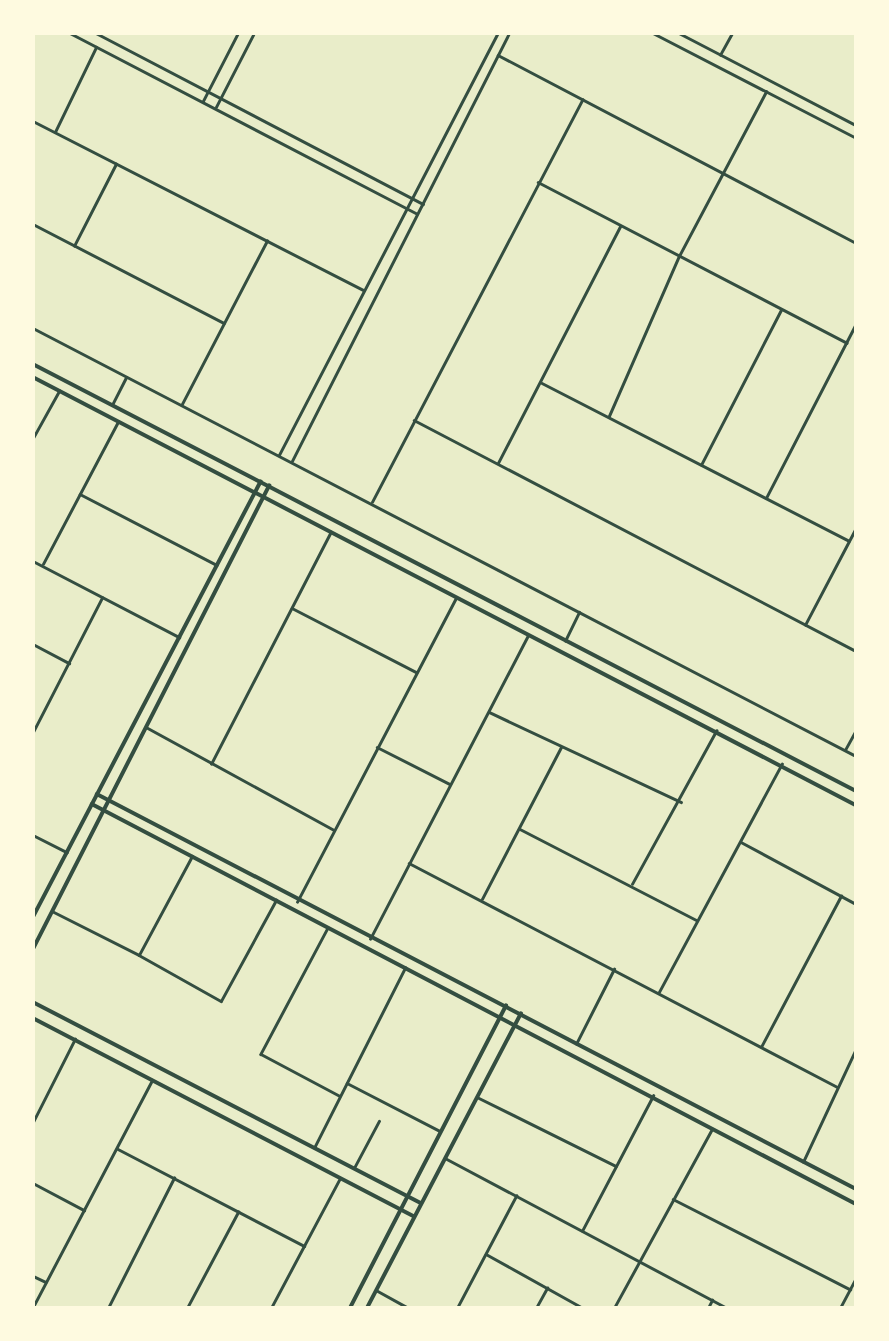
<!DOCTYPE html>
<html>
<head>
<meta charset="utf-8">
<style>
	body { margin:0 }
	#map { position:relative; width:889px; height:1341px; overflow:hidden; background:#e9edc9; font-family:"Varela Round",sans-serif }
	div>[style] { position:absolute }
	.minor>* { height:2.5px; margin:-1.25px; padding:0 1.25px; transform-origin:1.25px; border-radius:1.25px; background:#344e41 }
	.tertiary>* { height:3.5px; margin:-1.75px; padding:0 1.75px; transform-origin:1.75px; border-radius:1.75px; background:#344e41 }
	span { translate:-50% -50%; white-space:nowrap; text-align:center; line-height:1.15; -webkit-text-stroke:7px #fefae0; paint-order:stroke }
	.frame { position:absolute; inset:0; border:35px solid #fefae0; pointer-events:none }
</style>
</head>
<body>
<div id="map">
	<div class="minor">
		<div style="left:70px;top:33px;width:391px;rotate:27.5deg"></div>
		<div style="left:96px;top:33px;width:369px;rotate:27.6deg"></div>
		<div style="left:653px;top:33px;width:229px;rotate:27.3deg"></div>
		<div style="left:679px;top:33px;width:199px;rotate:27.5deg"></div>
		<div style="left:498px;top:55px;width:404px;rotate:27.7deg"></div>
		<div style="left:720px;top:55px;width:25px;rotate:-61deg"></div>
		<div style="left:203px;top:101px;width:76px;rotate:-62.8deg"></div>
		<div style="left:216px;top:107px;width:83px;rotate:-62.8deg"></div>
		<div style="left:33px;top:121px;width:371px;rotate:27.1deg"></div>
		<div style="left:55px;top:132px;width:94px;rotate:-64.2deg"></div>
		<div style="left:538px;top:182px;width:348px;rotate:27.5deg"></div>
		<div style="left:33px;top:224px;width:215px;rotate:27.4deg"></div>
		<div style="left:74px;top:246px;width:92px;rotate:-62.9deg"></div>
		<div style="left:33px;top:328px;width:928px;rotate:27.48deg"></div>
		<div style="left:542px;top:383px;width:345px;rotate:27.2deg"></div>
		<div style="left:182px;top:404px;width:184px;rotate:-62.5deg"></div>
		<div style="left:112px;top:405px;width:31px;rotate:-63deg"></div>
		<div style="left:609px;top:416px;width:175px;rotate:-66.4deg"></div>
		<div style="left:679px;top:256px;width:186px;rotate:-62.1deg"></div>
		<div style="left:414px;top:420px;width:499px;rotate:27.6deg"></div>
		<div style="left:33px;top:438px;width:54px;rotate:-61deg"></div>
		<div style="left:279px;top:455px;width:475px;rotate:-62.6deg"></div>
		<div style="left:292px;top:461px;width:480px;rotate:-63.1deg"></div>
		<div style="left:498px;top:463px;width:266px;rotate:-62.7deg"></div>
		<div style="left:701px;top:465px;width:174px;rotate:-62.7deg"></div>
		<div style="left:80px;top:494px;width:154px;rotate:27.4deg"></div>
		<div style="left:766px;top:498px;width:196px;rotate:-62.7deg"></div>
		<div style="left:372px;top:502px;width:454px;rotate:-62.4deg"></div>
		<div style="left:33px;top:561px;width:165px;rotate:27.5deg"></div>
		<div style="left:43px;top:564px;width:161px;rotate:-62.2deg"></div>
		<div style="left:292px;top:608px;width:140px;rotate:27.3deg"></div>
		<div style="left:805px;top:625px;width:110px;rotate:-62.3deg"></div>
		<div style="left:565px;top:641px;width:32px;rotate:-64deg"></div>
		<div style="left:33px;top:644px;width:41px;rotate:27.8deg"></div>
		<div style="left:489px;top:712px;width:212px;rotate:25.1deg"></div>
		<div style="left:146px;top:727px;width:214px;rotate:28.7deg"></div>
		<div style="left:33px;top:732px;width:151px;rotate:-62.8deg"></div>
		<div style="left:377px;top:747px;width:82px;rotate:26.9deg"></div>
		<div style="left:845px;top:750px;width:23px;rotate:-61deg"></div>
		<div style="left:211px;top:764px;width:261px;rotate:-62.7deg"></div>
		<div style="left:520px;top:829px;width:198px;rotate:27.3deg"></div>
		<div style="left:33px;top:835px;width:38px;rotate:27deg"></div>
		<div style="left:741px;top:842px;width:131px;rotate:28.3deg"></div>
		<div style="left:409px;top:863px;width:483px;rotate:27.6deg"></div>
		<div style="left:632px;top:884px;width:175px;rotate:-61.2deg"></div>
		<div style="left:482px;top:899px;width:171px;rotate:-62.5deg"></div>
		<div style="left:297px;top:902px;width:343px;rotate:-62.4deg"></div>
		<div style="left:52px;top:911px;width:97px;rotate:26.8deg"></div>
		<div style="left:139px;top:955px;width:112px;rotate:-61.8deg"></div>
		<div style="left:328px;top:928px;width:143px;rotate:118deg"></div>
		<div style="left:261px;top:1054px;width:89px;rotate:28deg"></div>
		<div style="left:370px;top:939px;width:342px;rotate:-62.5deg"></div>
		<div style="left:139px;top:955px;width:94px;rotate:29.3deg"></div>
		<div style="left:221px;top:1001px;width:115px;rotate:-61.4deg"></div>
		<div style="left:659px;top:992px;width:259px;rotate:-61.7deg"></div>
		<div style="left:576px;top:1044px;width:84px;rotate:-63.1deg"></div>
		<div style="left:761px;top:1047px;width:171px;rotate:-62.1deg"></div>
		<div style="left:347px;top:1083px;width:105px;rotate:27.3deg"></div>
		<div style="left:477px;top:1097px;width:155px;rotate:26.4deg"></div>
		<div style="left:33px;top:1122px;width:93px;rotate:-63.2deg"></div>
		<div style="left:314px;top:1148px;width:202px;rotate:-63.2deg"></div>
		<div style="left:118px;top:1149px;width:210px;rotate:27.5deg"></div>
		<div style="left:445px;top:1158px;width:319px;rotate:28deg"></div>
		<div style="left:803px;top:1162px;width:125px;rotate:-64.9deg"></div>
		<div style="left:354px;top:1168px;width:53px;rotate:-62deg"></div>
		<div style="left:33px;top:1183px;width:58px;rotate:27.9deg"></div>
		<div style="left:673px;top:1199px;width:199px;rotate:27deg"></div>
		<div style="left:582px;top:1231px;width:153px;rotate:-62.3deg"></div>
		<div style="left:486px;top:1254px;width:111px;rotate:29.1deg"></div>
		<div style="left:33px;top:1276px;width:14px;rotate:25deg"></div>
		<div style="left:376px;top:1290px;width:38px;rotate:29deg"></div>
		<div style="left:33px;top:1307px;width:256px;rotate:-62.3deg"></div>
		<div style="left:108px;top:1308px;width:146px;rotate:-63.1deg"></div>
		<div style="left:187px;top:1308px;width:109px;rotate:-62deg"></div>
		<div style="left:271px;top:1308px;width:147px;rotate:-62deg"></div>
		<div style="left:457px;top:1308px;width:127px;rotate:-62.2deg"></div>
		<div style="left:536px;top:1308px;width:23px;rotate:-61deg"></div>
		<div style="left:614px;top:1308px;width:204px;rotate:-61.3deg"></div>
		<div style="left:708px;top:1308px;width:9px;rotate:-63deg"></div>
		<div style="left:840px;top:1308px;width:34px;rotate:-62deg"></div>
	</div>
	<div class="tertiary">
		<div style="left:33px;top:364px;width:927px;rotate:27.42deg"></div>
		<div style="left:33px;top:377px;width:928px;rotate:27.48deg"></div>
		<div style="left:97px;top:794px;width:856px;rotate:27.49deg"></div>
		<div style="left:92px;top:804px;width:862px;rotate:27.63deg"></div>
		<div style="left:33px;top:917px;width:491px;rotate:-62.4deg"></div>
		<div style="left:33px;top:949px;width:520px;rotate:-62.99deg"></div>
		<div style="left:33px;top:1002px;width:437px;rotate:27.4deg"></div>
		<div style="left:33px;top:1018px;width:429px;rotate:27.5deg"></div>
		<div style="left:350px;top:1308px;width:340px;rotate:-62.7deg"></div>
		<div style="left:367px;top:1308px;width:332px;rotate:-62.4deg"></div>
	</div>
	<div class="frame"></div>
</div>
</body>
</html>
